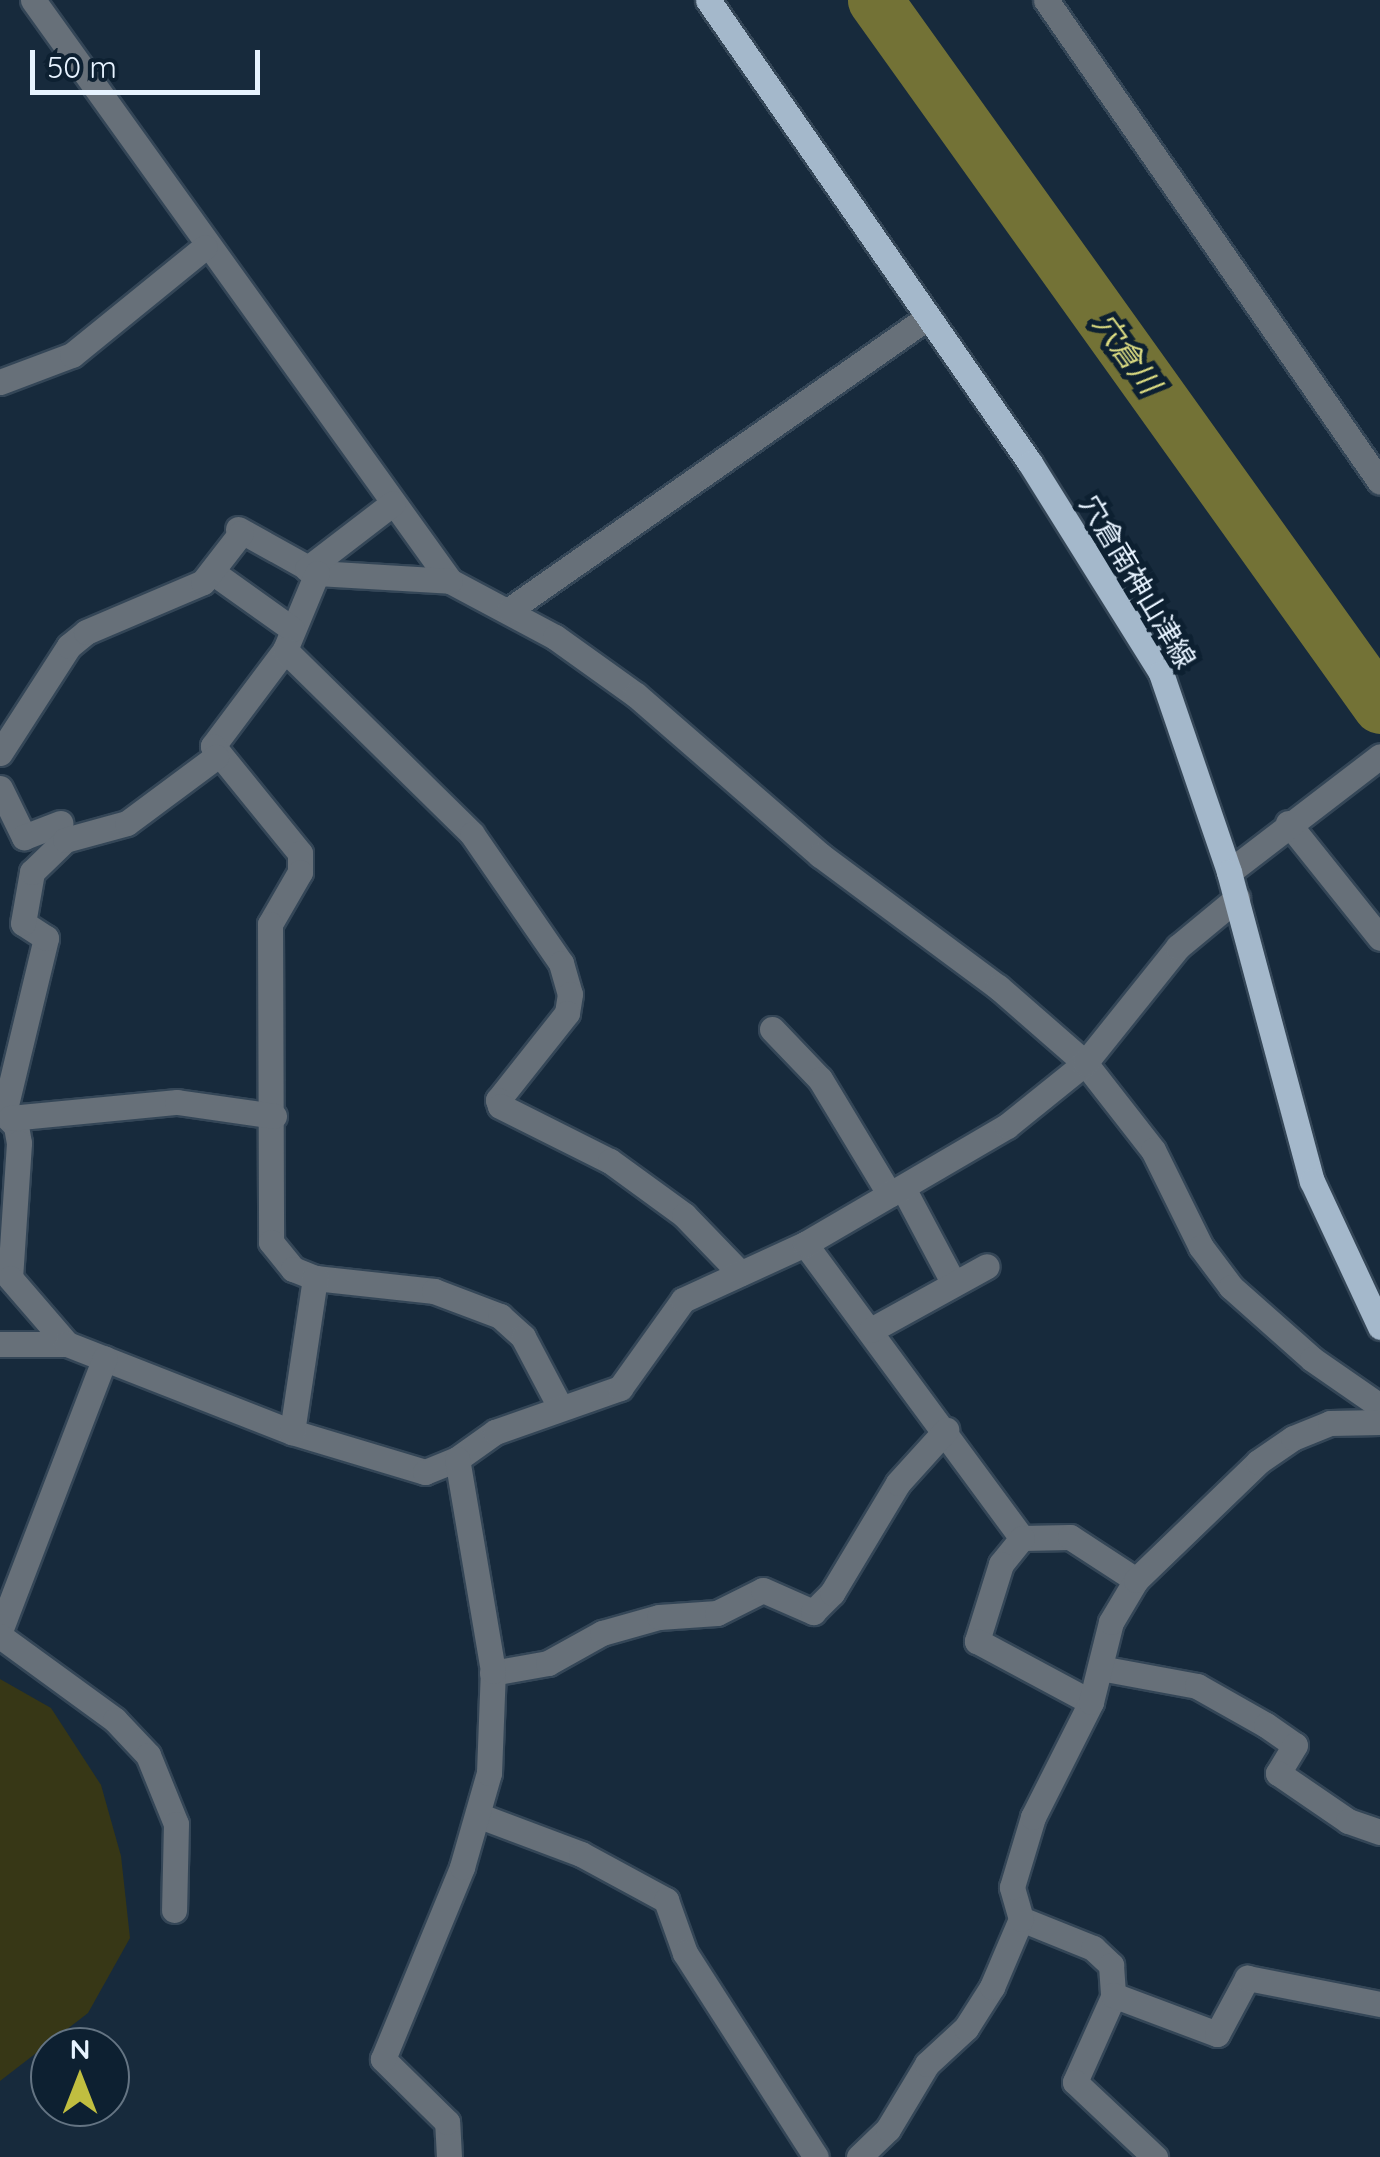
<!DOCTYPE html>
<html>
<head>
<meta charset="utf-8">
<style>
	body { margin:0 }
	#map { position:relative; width:1380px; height:2157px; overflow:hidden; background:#172a3c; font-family:Quicksand,"Noto Sans JP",sans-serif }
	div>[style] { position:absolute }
	.green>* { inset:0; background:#373716 }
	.river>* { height:55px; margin:-27.5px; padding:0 27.5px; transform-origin:27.5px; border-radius:27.5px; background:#737236 }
	.roads { filter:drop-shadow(2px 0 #344657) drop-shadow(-2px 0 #344657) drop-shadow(0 2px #344657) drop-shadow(0 -2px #344657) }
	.minor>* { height:25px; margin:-12.5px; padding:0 12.5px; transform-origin:12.5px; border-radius:12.5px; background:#677079 }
	.major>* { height:25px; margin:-12.5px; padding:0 12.5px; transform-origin:12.5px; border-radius:12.5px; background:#a4b8cb }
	span { translate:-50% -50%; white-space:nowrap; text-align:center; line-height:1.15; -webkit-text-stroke:10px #0d2031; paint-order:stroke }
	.street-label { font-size:28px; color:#e7f3ff }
	.water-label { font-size:30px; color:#dcdc82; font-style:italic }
	.north { position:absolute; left:30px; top:2027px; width:100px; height:100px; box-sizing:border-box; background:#0d2031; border:2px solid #647483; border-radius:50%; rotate:0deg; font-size:28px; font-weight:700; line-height:40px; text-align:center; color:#e7f3ff }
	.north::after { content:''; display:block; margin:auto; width:35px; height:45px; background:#c0be40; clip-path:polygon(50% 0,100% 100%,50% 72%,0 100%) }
	.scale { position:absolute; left:30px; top:50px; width:230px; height:45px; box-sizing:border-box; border:5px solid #e7f3ff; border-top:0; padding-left:12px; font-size:30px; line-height:35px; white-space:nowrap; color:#e7f3ff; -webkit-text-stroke:8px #0d2031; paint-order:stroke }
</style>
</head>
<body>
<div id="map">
	<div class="green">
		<div style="clip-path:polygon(0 1679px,51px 1708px,101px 1785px,121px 1856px,130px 1938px,88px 2013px,0 2081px)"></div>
	</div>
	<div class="river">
		<div style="left:875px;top:0;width:868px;rotate:54.42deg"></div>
	</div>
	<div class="roads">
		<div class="minor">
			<div style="left:33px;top:0;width:715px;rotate:54.33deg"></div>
			<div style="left:450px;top:581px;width:119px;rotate:28.1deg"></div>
			<div style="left:555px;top:637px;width:100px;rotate:35.6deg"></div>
			<div style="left:636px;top:695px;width:244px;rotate:41deg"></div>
			<div style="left:820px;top:855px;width:222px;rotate:36.6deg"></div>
			<div style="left:998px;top:987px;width:116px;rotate:41.1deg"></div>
			<div style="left:1085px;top:1063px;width:110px;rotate:52deg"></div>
			<div style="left:1153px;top:1150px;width:108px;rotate:63.7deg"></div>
			<div style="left:1201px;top:1247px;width:50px;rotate:53.1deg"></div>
			<div style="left:1231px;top:1287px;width:108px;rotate:41.6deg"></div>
			<div style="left:1312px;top:1359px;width:83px;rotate:34.7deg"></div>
			<div style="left:1046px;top:0;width:586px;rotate:55.28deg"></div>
			<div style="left:0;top:382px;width:77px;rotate:-20.6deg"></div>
			<div style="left:72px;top:355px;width:171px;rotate:-39.1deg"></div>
			<div style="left:238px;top:529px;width:90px;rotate:29.1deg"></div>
			<div style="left:317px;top:573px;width:133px;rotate:3.4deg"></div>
			<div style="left:307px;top:569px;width:108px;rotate:-37.5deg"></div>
			<div style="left:317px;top:573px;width:83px;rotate:112.6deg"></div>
			<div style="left:285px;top:650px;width:120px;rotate:126.9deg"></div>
			<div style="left:213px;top:746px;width:138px;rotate:50.9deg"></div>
			<div style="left:300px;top:853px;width:19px;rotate:90deg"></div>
			<div style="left:300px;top:872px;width:60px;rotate:120deg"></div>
			<div style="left:270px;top:924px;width:318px;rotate:89.8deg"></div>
			<div style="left:271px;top:1242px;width:35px;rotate:51deg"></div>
			<div style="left:293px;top:1269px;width:24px;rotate:22deg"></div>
			<div style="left:315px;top:1278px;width:120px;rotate:6.2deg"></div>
			<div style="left:434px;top:1291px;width:71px;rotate:20.7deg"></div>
			<div style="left:500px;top:1316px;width:31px;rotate:42deg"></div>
			<div style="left:523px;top:1337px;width:79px;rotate:62.1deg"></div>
			<div style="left:215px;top:574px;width:95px;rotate:35.5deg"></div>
			<div style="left:509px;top:610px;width:511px;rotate:-34.96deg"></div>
			<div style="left:285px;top:650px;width:262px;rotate:44.5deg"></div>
			<div style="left:472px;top:834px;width:157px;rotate:55.4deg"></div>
			<div style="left:561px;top:963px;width:32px;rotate:74deg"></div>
			<div style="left:570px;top:994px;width:19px;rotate:99deg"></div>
			<div style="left:567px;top:1013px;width:111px;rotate:128.4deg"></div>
			<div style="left:498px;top:1100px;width:6px;rotate:72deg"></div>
			<div style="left:500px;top:1106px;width:123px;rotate:26.6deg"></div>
			<div style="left:610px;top:1161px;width:92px;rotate:36.1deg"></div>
			<div style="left:684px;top:1215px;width:81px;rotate:46deg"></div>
			<div style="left:0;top:753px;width:127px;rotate:-57.2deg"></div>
			<div style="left:69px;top:646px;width:22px;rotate:-39deg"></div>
			<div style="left:86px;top:632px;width:127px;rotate:-23.1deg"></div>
			<div style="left:203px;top:582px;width:62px;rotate:-52.2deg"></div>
			<div style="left:0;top:788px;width:55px;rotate:63.9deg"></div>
			<div style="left:24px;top:837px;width:39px;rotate:-21deg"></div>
			<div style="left:1288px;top:823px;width:147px;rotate:51.3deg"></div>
			<div style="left:1229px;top:872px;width:190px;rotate:-37.5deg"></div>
			<div style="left:772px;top:1029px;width:69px;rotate:46.2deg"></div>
			<div style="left:820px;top:1079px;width:135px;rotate:58.9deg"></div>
			<div style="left:0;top:1110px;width:23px;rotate:45deg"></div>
			<div style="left:16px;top:1126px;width:17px;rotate:80deg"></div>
			<div style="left:19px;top:1143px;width:135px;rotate:93.8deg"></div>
			<div style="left:10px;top:1278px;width:87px;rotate:49.2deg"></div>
			<div style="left:4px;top:1113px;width:180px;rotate:-76.5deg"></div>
			<div style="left:46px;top:938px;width:27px;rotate:-147deg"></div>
			<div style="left:23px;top:923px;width:52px;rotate:-80deg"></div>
			<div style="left:32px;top:872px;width:46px;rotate:-44.1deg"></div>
			<div style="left:65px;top:840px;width:64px;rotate:-15.3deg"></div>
			<div style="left:127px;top:823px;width:111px;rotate:-36.6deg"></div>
			<div style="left:10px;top:1118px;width:168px;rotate:-5.5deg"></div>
			<div style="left:177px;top:1102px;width:98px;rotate:8.2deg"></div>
			<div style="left:903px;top:1188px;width:106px;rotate:62deg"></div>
			<div style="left:805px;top:1244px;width:365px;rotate:53.6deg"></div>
			<div style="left:1022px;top:1538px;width:48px;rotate:-1.2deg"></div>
			<div style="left:1070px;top:1537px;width:79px;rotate:33.1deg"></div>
			<div style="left:871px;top:1330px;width:132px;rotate:-28.9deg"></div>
			<div style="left:0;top:1344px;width:67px"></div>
			<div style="left:67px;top:1344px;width:242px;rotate:21.4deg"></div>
			<div style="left:292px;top:1432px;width:139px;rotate:16.7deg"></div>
			<div style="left:425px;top:1472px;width:35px;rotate:-22deg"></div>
			<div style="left:457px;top:1459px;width:47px;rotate:-35.4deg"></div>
			<div style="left:495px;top:1432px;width:133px;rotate:-19.4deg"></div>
			<div style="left:620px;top:1388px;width:108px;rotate:-54.4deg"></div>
			<div style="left:683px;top:1300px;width:134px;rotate:-24.7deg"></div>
			<div style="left:805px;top:1244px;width:234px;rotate:-30.3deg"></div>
			<div style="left:1007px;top:1126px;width:100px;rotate:-38.9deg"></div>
			<div style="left:1085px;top:1063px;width:149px;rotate:-51.3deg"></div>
			<div style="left:1178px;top:947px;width:77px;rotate:-39.7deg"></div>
			<div style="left:292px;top:1432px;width:156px;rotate:-81.5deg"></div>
			<div style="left:1022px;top:1538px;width:33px;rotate:129deg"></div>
			<div style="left:1001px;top:1564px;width:81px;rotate:107.3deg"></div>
			<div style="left:977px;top:1641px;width:129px;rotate:28.2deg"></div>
			<div style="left:0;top:1631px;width:292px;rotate:-69deg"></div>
			<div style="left:0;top:1636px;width:142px;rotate:36.1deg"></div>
			<div style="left:115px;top:1720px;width:48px;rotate:46.7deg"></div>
			<div style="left:148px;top:1755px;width:74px;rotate:67.9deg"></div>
			<div style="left:176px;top:1824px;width:86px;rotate:91.3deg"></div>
			<div style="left:1100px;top:1668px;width:99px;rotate:10.5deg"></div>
			<div style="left:1197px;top:1686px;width:79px;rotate:29.5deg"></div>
			<div style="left:1266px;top:1725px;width:35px;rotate:35deg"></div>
			<div style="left:1295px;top:1745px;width:33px;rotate:121deg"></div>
			<div style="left:1278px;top:1773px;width:85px;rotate:34.4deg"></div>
			<div style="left:1348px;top:1821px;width:34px;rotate:19deg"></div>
			<div style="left:492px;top:1673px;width:57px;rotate:-10.1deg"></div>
			<div style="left:548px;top:1663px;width:62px;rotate:-29.1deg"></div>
			<div style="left:602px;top:1633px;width:59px;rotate:-15.7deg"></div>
			<div style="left:659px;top:1617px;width:58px;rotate:-3.9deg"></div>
			<div style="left:717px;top:1613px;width:51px;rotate:-26.6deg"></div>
			<div style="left:763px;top:1590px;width:55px;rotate:23.7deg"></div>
			<div style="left:813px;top:1612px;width:27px;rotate:-45deg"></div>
			<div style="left:832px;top:1593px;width:128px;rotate:-59deg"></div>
			<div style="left:898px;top:1483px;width:72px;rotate:-47.8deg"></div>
			<div style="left:480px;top:1816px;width:108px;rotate:20.6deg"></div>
			<div style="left:581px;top:1854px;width:97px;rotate:28.4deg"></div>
			<div style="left:666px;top:1900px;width:56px;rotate:70.3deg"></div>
			<div style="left:685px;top:1953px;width:242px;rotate:57.3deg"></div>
			<div style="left:1021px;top:1919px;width:78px;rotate:21.9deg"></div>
			<div style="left:1093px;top:1948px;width:25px;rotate:43deg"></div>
			<div style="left:1111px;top:1965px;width:32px;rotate:86deg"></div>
			<div style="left:1113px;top:1997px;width:93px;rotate:114.1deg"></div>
			<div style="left:1075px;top:2082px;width:110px;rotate:43.2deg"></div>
			<div style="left:1113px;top:1995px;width:111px;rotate:20.6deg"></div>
			<div style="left:1217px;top:2034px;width:64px;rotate:-61.8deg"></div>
			<div style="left:1247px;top:1978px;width:136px;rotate:11.1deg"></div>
			<div style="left:449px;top:2157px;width:35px;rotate:-93deg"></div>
			<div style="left:447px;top:2122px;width:90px;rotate:-135.5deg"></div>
			<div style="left:383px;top:2059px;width:208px;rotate:-67.6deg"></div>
			<div style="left:462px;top:1867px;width:98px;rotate:-74deg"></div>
			<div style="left:489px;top:1773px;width:102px;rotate:-87.8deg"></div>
			<div style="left:493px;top:1671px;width:215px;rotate:-99.6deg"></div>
			<div style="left:859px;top:2157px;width:40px;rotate:-44deg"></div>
			<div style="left:888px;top:2129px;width:76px;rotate:-59deg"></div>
			<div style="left:927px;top:2064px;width:53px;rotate:-42.7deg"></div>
			<div style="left:966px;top:2028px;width:49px;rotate:-57.6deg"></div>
			<div style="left:992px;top:1987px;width:74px;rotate:-66.9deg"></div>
			<div style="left:1021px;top:1919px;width:33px;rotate:-106deg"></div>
			<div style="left:1012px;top:1887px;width:73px;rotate:-73.3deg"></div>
			<div style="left:1033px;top:1817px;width:129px;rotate:-63.2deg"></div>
			<div style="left:1091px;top:1702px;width:82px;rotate:-76deg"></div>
			<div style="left:1111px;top:1622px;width:49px;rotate:-59.2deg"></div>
			<div style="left:1136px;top:1580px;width:170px;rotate:-44deg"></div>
			<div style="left:1258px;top:1462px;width:42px;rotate:-34.4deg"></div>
			<div style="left:1293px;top:1438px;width:40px;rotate:-22deg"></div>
			<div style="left:1330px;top:1423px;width:50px;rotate:-1.1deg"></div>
		</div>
		<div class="major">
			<div style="left:708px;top:0;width:564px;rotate:55.18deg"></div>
			<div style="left:1030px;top:463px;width:248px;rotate:58deg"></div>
			<div style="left:1161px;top:673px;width:210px;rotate:71.1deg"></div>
			<div style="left:1229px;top:872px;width:320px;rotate:75deg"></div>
			<div style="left:1312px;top:1181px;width:161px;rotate:65deg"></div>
		</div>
	</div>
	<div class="street-label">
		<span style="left:1138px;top:582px;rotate:59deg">穴倉南神山津線</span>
	</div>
	<div class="water-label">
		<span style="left:1127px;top:353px;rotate:54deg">穴倉川</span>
	</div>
	<div class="north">N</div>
	<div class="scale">50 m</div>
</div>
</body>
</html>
